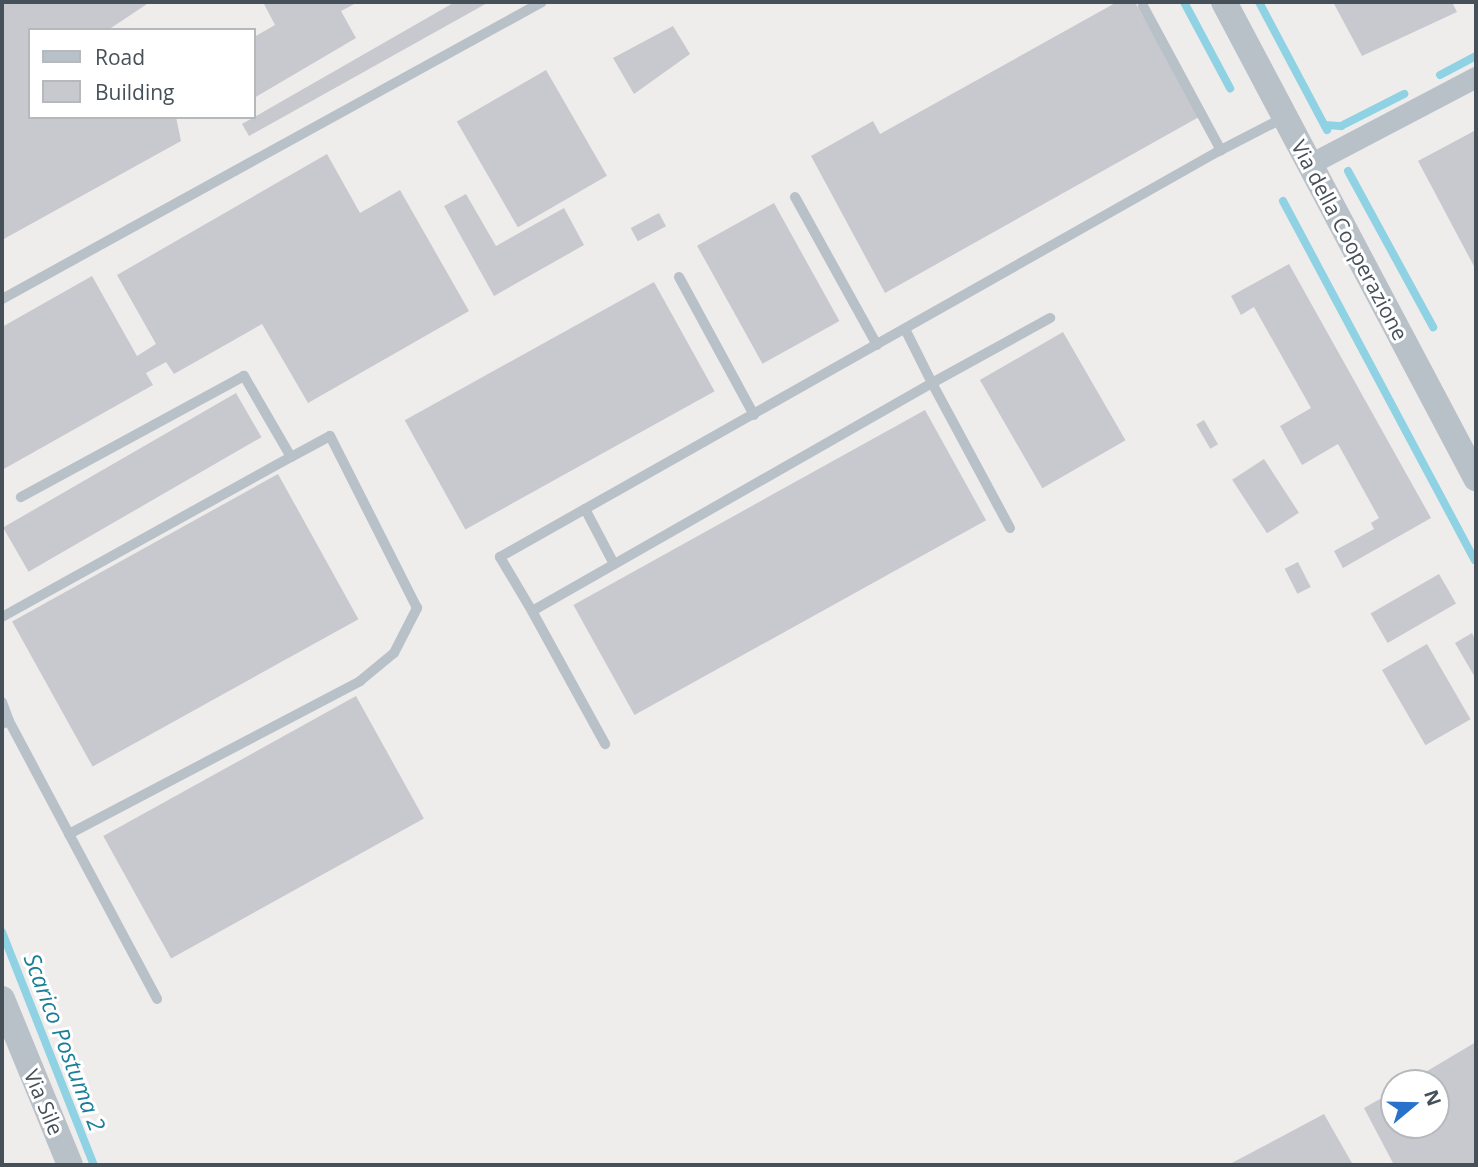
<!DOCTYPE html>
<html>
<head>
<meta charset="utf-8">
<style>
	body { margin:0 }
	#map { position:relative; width:1478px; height:1167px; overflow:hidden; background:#efecec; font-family:"Open Sans",sans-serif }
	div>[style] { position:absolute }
	.stream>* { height:8px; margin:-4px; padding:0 4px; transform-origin:4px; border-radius:4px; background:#8ed2e3 }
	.building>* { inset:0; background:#c7c9cf; transform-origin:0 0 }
	.service>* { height:10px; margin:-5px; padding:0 5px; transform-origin:5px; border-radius:5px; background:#b9c1c8 }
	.minor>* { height:21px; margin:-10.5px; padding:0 10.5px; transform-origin:10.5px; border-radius:10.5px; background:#b9c1c8 }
	.tertiary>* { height:26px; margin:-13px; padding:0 13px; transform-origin:13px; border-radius:13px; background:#b9c1c8 }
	span { translate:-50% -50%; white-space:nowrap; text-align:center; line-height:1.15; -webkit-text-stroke:6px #fff; paint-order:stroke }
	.street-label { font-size:21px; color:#465058 }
	.water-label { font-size:23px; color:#197f98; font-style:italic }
	.frame { position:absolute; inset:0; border:4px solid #465058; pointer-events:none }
	.legend { position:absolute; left:28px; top:28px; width:228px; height:91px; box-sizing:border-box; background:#fff; border:2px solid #b5b9bc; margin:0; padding:9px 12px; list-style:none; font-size:21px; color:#465058 }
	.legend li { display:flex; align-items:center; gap:14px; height:35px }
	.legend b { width:35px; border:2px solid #b5b9bc }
	.north { position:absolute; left:1380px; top:1069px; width:70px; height:70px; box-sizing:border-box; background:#fff; border:2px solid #b5b9bc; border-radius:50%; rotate:71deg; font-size:19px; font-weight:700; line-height:28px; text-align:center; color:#465058 }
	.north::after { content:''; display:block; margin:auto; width:24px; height:32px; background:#2972cc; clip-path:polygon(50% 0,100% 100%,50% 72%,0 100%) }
</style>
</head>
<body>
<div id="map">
	<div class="stream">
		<div style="left:1184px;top:2px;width:98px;rotate:61.9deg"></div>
		<div style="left:1259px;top:2px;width:145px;rotate:62deg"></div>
		<div style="left:1440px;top:75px;width:41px;rotate:-27.8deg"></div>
		<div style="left:1325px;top:125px;width:16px;rotate:4deg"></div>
		<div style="left:1341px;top:126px;width:71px;rotate:-26.9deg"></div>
		<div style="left:1348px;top:171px;width:178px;rotate:61.4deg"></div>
		<div style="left:1283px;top:201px;width:407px;rotate:61.9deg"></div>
		<div style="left:2px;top:932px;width:251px;rotate:68.5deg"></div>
	</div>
	<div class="building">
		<div style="clip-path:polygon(2px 2px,150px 2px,108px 30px,30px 30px,30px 117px,176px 117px,181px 141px,2px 240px)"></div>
		<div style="clip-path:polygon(263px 2px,358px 2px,341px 11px,356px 38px,254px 98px,254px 37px,275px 25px)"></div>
		<div style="clip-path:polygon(455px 2px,489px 2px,249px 136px,242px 124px)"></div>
		<div style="clip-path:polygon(1117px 2px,1135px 2px,1199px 117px,885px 293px,811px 156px,873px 121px,880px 134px)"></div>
		<div style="clip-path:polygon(1333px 2px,1452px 2px,1457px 12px,1362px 56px)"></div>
		<div style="clip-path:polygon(673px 26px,690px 54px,634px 94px,613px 58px)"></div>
		<div style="left:546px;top:70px;width:122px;height:103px;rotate:60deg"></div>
		<div style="clip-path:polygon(1476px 130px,1476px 270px,1418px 161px)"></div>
		<div style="clip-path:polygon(327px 154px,360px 213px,400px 190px,469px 311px,308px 403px,262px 324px,174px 374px,166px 362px,146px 373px,153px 385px,2px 470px,2px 327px,92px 276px,137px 356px,156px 344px,117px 275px)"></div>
		<div style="clip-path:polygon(466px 194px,496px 246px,564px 208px,584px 245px,494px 296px,444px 206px)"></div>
		<div style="left:774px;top:203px;width:135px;height:88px;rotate:61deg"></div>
		<div style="left:659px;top:213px;width:15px;height:32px;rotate:62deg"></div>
		<div style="clip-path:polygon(1289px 264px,1431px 518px,1343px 568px,1334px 551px,1374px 529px,1371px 523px,1379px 518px,1338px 444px,1302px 465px,1280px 426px,1311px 408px,1254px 307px,1241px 315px,1231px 296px)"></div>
		<div style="left:654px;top:282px;width:125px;height:285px;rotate:61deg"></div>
		<div style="left:1063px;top:332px;width:125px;height:96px;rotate:60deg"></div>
		<div style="left:236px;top:393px;width:51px;height:269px;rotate:60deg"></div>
		<div style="left:925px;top:410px;width:126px;height:402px;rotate:61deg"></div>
		<div style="left:1204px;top:420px;width:28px;height:9px;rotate:60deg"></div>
		<div style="left:1264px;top:459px;width:64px;height:38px;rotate:57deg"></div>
		<div style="left:278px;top:474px;width:166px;height:304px;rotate:61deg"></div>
		<div style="left:1298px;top:562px;width:28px;height:15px;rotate:63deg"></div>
		<div style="left:1439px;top:574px;width:34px;height:79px;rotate:60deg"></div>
		<div style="clip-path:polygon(1472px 633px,1476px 641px,1476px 679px,1455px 643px)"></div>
		<div style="left:1427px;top:644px;width:87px;height:52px;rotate:60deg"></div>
		<div style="left:356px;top:696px;width:140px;height:289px;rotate:61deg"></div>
		<div style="clip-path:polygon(1476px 1042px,1476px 1165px,1394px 1165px,1364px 1108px,1394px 1091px,1394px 1125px,1436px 1125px,1436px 1083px,1407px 1083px)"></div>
		<div style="clip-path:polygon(1324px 1114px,1353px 1165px,1228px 1165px)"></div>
	</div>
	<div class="service">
		<div style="left:1143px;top:6px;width:164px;rotate:61.6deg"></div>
		<div style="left:795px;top:197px;width:169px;rotate:61deg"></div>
		<div style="left:679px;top:277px;width:157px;rotate:61.5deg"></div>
		<div style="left:2px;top:299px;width:616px;rotate:-28.81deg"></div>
		<div style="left:905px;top:329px;width:60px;rotate:63.4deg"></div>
		<div style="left:932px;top:383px;width:460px;rotate:150.3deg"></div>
		<div style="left:532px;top:611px;width:63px;rotate:-120.7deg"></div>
		<div style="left:500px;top:557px;width:823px;rotate:-29.46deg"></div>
		<div style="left:1217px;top:152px;width:76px;rotate:-27.2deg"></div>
		<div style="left:585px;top:509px;width:62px;rotate:62.2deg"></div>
		<div style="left:1010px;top:528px;width:165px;rotate:-118.3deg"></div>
		<div style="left:932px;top:383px;width:135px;rotate:-28.8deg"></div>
		<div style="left:532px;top:611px;width:152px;rotate:61.2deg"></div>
		<div style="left:2px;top:617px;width:330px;rotate:-29deg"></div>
		<div style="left:291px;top:457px;width:94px;rotate:-120.1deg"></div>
		<div style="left:244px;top:376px;width:254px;rotate:151.5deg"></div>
		<div style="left:2px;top:702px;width:20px;rotate:70deg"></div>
		<div style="left:9px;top:721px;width:8px;rotate:157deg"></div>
		<div style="left:9px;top:721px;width:128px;rotate:62deg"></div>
		<div style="left:69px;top:834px;width:329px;rotate:-27.7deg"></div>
		<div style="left:360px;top:681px;width:44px;rotate:-39.5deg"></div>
		<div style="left:394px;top:653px;width:51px;rotate:-62.9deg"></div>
		<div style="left:417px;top:608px;width:193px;rotate:-116.8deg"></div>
		<div style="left:330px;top:436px;width:44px;rotate:151.7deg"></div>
		<div style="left:69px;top:834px;width:187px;rotate:61.9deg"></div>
	</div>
	<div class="minor">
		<div style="left:1310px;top:164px;width:187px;rotate:-27.7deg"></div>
	</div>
	<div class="tertiary">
		<div style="left:1224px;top:2px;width:539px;rotate:62.1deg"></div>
		<div style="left:2px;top:999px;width:179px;rotate:67.7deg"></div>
	</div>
	<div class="street-label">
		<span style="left:1350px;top:240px;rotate:62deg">Via della Cooperazione</span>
		<span style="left:44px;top:1102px;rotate:67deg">Via Sile</span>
	</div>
	<div class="water-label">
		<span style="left:65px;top:1042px;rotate:69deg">Scarico Postuma 2</span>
	</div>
	<div class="frame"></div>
	<ul class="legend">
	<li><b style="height:9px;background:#b9c1c8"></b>Road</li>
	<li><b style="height:19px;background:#c7c9cf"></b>Building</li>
	</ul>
	<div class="north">N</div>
</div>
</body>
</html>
